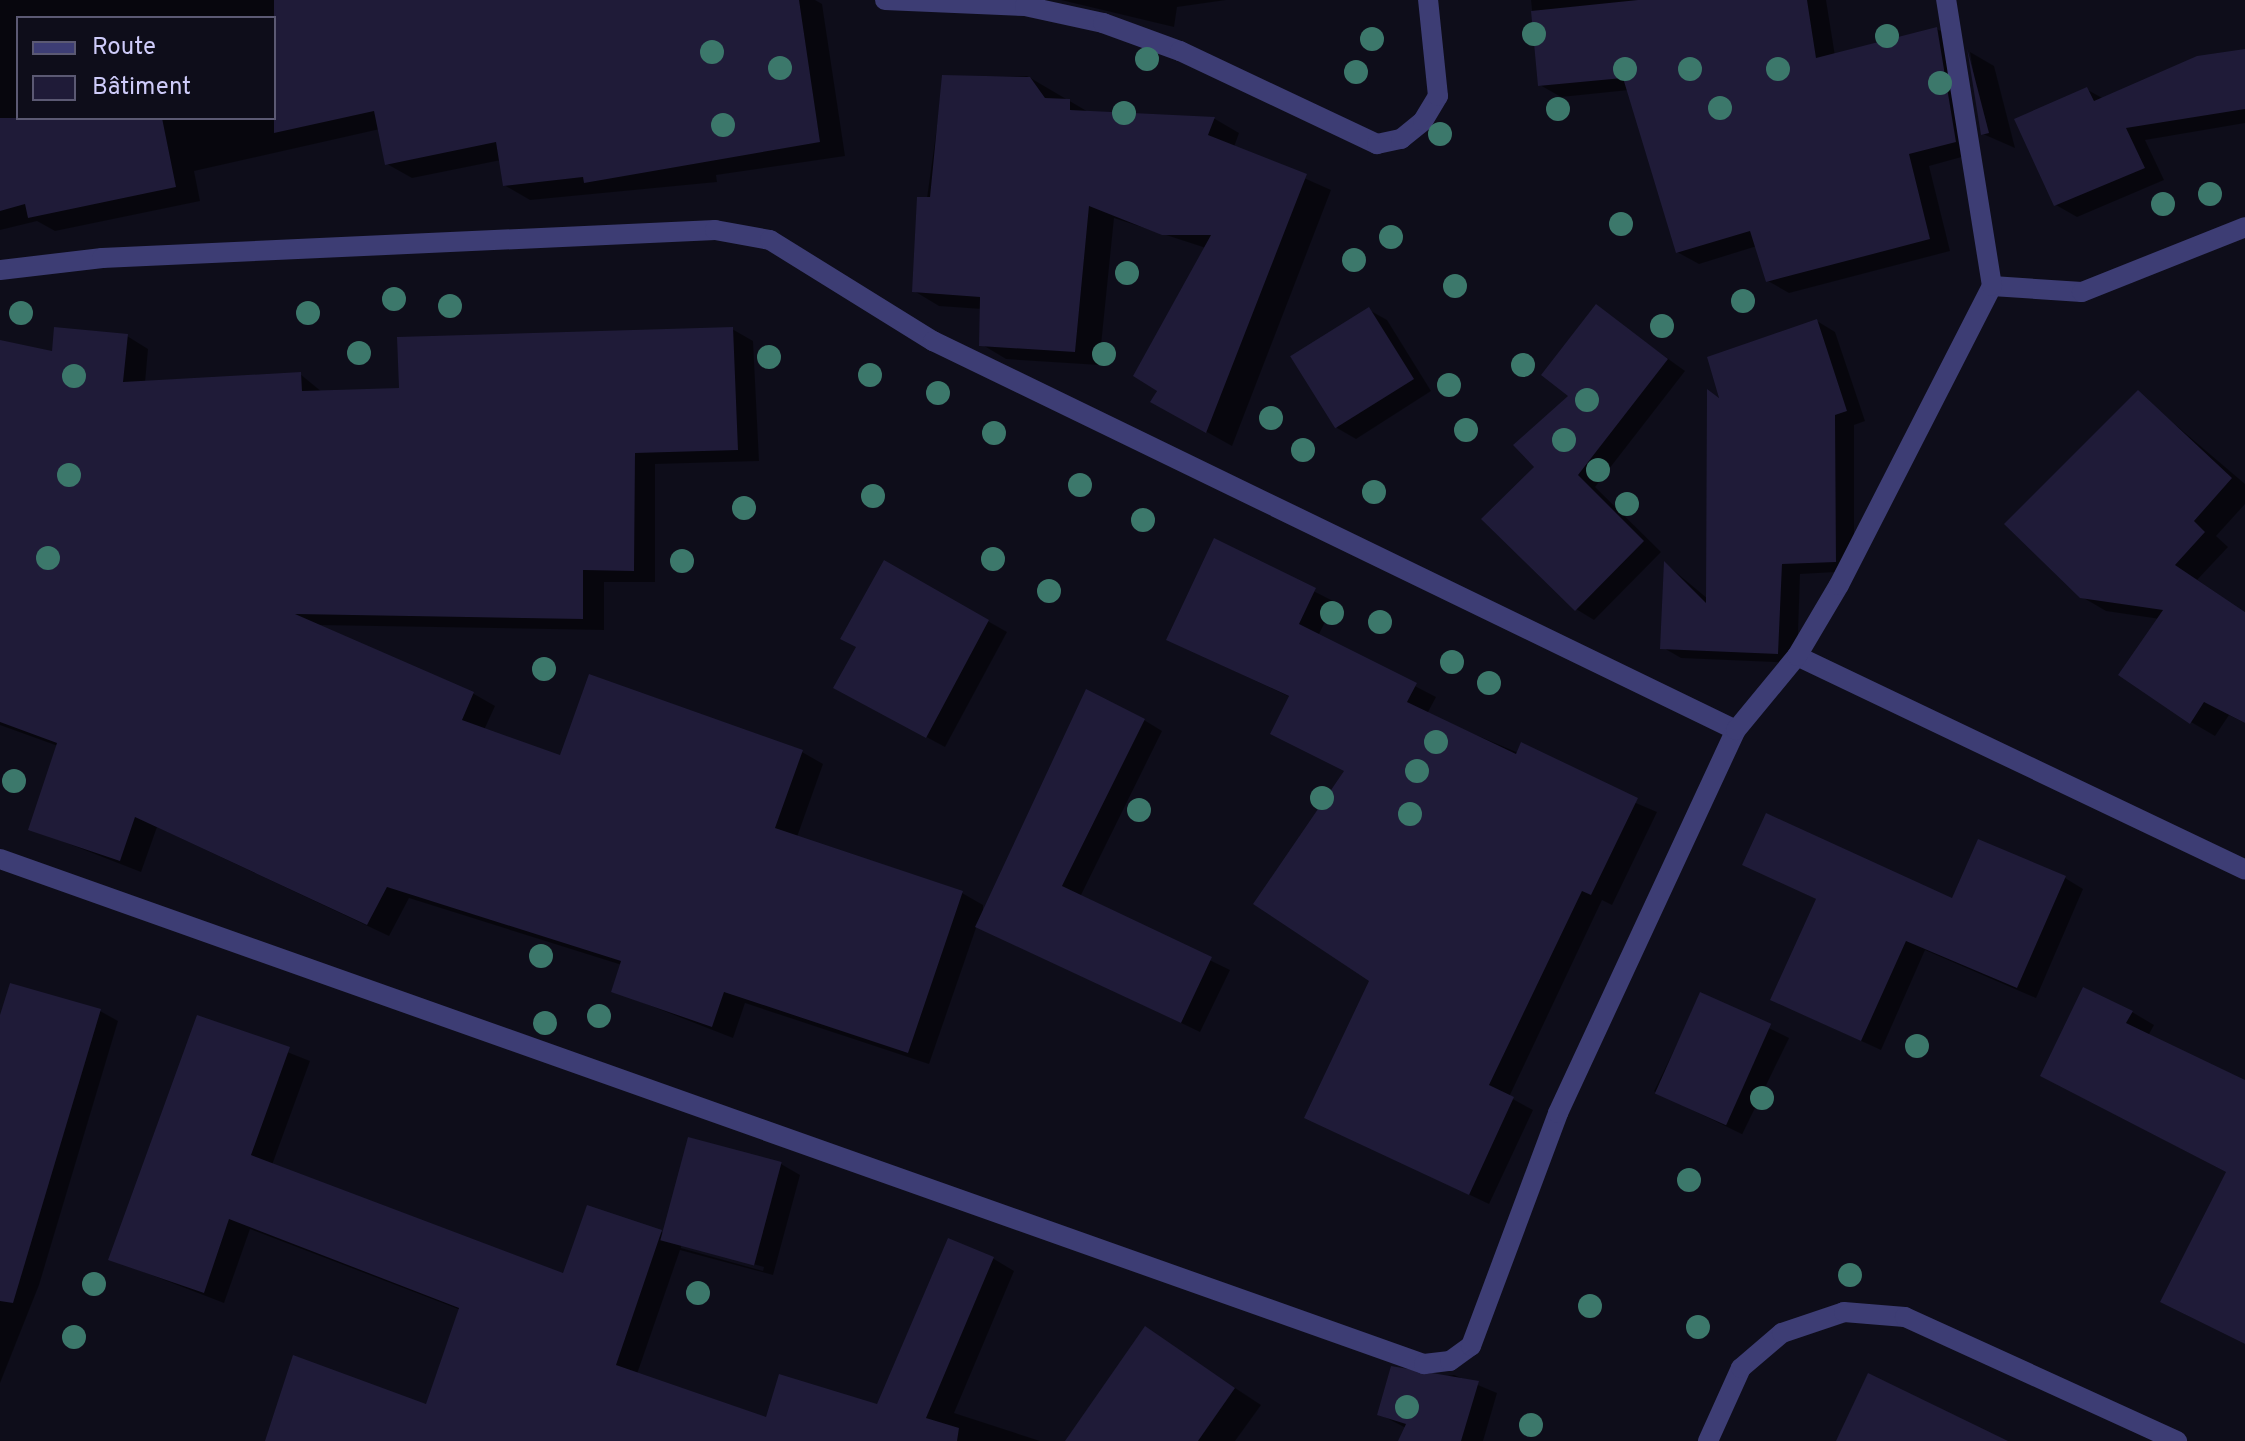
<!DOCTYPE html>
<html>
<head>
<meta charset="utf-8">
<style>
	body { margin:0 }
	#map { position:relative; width:2245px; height:1441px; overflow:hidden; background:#0e0d1a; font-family:Overpass,sans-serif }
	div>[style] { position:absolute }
	.shadow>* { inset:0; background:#0007; transform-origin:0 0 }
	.building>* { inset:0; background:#1f1b38; transform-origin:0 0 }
	.minor>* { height:20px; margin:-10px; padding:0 10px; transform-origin:10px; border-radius:10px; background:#3d3d74 }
	.trees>* { width:24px; height:24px; margin:-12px; border-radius:50%; background:#3c786b }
	span { translate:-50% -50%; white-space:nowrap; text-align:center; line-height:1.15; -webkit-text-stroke:8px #0e0d1a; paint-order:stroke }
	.legend { position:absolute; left:16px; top:16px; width:260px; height:104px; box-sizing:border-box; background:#0e0d1a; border:2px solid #5b5973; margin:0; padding:10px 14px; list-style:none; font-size:24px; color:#cecbf9 }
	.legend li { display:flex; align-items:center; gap:16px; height:40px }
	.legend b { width:40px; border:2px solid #5b5973 }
</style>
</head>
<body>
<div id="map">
	<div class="shadow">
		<div style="clip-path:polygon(evenodd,0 0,815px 0,822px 4px,845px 156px,716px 175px,717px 182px,530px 200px,504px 185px,501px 160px,412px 178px,387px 164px,380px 129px,194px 171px,200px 201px,55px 231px,37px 221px,0 230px,0 0,18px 18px,274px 18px,274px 118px,18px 118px,18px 18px)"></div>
		<div style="clip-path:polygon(1061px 0,1226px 0,1177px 7px,1174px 27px)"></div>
		<div style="clip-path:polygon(1531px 0,1826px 0,1835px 56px,1937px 29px,1958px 41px,1976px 153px,1929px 166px,1950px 251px,1789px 293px,1768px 281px,1757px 246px,1699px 264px,1677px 252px,1629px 90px,1561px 97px,1540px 85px)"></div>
		<div style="clip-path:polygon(2245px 51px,2245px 123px,2145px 140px,2164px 180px,2077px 217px,2056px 205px,2086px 89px,2104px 99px)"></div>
		<div style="clip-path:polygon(1970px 52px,1994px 66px,2015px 148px,1983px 134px)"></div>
		<div style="clip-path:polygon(1027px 76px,1090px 113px,1215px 119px,1239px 133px,1234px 147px,1331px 190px,1232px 446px,1153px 402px,1206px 248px,1114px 218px,1099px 365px,1006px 359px,981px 344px,982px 309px,939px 306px,914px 291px,944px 77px)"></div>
		<div style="clip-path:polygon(1596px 307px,1685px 371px,1595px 487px,1661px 552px,1594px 620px,1576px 609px,1537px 467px,1571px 395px)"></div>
		<div style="clip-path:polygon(1369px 310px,1387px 320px,1431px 391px,1356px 439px,1337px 428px)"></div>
		<div style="clip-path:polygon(1817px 321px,1835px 332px,1865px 421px,1854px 425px,1854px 571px,1800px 574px,1797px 663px,1681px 658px,1662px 647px,1666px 564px,1708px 599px,1709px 392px,1721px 399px)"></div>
		<div style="clip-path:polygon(732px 329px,753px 341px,759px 461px,655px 464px,655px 582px,604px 582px,604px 630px,316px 625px,474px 694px,495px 706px,484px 730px,561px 758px,802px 752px,823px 764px,797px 837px,962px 893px,983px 905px,983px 915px,1144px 720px,1162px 731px,1080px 897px,1230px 970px,1200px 1032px,977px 925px,929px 1064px,745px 1003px,733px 1038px,613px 991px,622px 965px,409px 898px,389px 936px,157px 827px,141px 872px,31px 829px,58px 746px,0 725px,0 342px,53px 353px,127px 336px,148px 349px,145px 383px,300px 374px,322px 392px,401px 390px)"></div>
		<div style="clip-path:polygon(2138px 393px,2245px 484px,2245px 504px,2216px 536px,2228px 547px,2197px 580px,2245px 612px,2245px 723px,2229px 715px,2215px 736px,2191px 722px,2160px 619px,2106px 611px,2082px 597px)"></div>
		<div style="clip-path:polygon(1215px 541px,1335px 602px,1318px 636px,1436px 697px,1427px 714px,1657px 812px,1612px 905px,1602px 900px,1509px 1097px,1533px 1110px,1489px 1204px,1306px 1117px,1372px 980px,1346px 771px,1290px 697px,1169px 640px)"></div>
		<div style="clip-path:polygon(885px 563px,1007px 632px,945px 747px,854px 698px,859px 647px)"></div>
		<div style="clip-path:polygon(1744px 864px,1953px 900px,2065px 878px,2083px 889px,2036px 998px,1925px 950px,1881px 1050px,1772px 1000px,1818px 900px)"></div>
		<div style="left:1701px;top:995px;width:98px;height:107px;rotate:26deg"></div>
		<div style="clip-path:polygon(100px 1011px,118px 1021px,39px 1285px,0 1383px,0 1022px)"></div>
		<div style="clip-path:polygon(2132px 1012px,2154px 1025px,2148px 1036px,2245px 1082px,2245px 1344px,2185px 1314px,2228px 1173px,2065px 1088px)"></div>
		<div style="clip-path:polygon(evenodd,198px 1017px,310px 1061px,272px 1165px,564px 1276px,588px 1208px,664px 1233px,781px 1164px,800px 1175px,773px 1275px,680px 1250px,637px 1374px,767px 1420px,878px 1406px,949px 1240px,994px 1259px,1014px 1271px,954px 1413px,1040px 1441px,267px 1441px,427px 1407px,461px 1310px,250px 1229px,224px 1303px,110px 1259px,198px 1017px,681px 1244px,764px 1267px,763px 1271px,681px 1248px,681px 1244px)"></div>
		<div style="clip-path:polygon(1145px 1329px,1261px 1405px,1235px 1441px,1067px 1441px)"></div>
		<div style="clip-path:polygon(1454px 1375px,1497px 1393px,1483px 1441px,1400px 1441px,1406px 1428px,1379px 1414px,1425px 1379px)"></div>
	</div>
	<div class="building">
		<div style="clip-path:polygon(274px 0,799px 0,820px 142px,584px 183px,583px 177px,503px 186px,496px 142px,385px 165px,374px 111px,274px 133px)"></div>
		<div style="clip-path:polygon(1638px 0,1807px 0,1816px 58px,1937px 27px,1956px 142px,1909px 154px,1930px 239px,1766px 282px,1750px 231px,1676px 253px,1623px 78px,1538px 86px,1531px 11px)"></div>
		<div style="clip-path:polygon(1967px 48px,1989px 133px,1981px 135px)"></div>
		<div style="clip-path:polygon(2245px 49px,2245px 109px,2126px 128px,2145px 168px,2054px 206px,2014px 119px,2087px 87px,2094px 101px,2197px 56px)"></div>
		<div style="clip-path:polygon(942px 75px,1030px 77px,1045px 98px,1070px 99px,1070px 110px,1215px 117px,1208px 135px,1307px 174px,1206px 433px,1150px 402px,1157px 391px,1133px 376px,1211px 235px,1162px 235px,1089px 206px,1075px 352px,979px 346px,980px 297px,912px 292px,917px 197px,930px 197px)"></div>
		<div style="clip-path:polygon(0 118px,162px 118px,176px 187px,28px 218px,25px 204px,0 211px)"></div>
		<div style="clip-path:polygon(1596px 304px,1668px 359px,1578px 475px,1644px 541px,1575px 611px,1481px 519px,1534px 467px,1513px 445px,1568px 396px,1541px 375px)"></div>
		<div style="left:1369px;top:307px;width:85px;height:93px;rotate:58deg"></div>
		<div style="clip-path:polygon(1817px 319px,1847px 411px,1835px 415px,1836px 562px,1782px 564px,1778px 654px,1660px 649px,1664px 561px,1706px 603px,1707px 389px,1719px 398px,1707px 357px)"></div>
		<div style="clip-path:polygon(54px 327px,128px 334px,123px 382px,301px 372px,302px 391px,399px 388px,397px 337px,733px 327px,738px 450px,635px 453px,634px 571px,583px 570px,583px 619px,295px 614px,474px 692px,462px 720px,560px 755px,589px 674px,803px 750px,775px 828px,963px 891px,908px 1053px,724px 992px,712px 1027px,611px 992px,621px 961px,387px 887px,367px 925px,135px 817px,120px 861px,28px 830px,57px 743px,0 722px,0 340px,52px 351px)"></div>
		<div style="clip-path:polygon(2138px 390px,2232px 478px,2194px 521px,2205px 532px,2175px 565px,2245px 612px,2245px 723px,2204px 702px,2190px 724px,2118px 675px,2163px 610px,2080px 598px,2004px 524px)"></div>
		<div style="clip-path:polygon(1214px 538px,1316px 588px,1299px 624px,1417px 683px,1407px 702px,1516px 754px,1521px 742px,1638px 798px,1591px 895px,1582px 891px,1489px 1085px,1514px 1097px,1469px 1195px,1304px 1118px,1369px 981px,1253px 904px,1344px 771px,1270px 734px,1289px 696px,1166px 640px)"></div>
		<div style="clip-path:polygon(884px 560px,989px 620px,926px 738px,833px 688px,856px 647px,840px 639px)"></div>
		<div style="clip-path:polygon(1086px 689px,1145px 719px,1062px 886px,1212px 957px,1181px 1023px,975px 927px)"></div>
		<div style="clip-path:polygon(1766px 813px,1952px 898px,1978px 839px,2066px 876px,2017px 988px,1906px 941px,1861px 1041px,1770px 1000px,1816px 899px,1742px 865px)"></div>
		<div style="clip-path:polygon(10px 983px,101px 1009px,13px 1303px,0 1301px,0 1015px)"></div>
		<div style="clip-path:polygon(2083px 987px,2133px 1011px,2126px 1023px,2245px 1080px,2245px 1344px,2160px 1302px,2226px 1172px,2040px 1076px)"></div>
		<div style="left:1700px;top:992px;width:78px;height:111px;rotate:24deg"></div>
		<div style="clip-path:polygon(197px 1015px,290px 1047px,251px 1155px,563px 1273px,587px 1205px,662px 1230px,616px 1365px,766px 1417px,779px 1374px,877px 1404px,948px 1238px,994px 1257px,926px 1418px,959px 1428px,957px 1441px,265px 1441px,293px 1355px,426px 1404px,459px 1308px,229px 1219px,204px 1293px,108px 1260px)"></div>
		<div style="left:688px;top:1137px;width:97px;height:107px;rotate:15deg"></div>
		<div style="clip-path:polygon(1145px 1326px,1235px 1388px,1198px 1441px,1065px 1441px)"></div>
		<div style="clip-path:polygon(1391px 1366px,1479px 1381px,1461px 1441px,1398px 1441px,1406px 1424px,1377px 1415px)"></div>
		<div style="clip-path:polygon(1868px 1373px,2008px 1441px,1836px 1441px)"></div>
	</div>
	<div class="minor">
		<div style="left:885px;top:0;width:140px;rotate:2.5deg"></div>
		<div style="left:1025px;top:6px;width:80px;rotate:12.3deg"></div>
		<div style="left:1103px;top:23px;width:82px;rotate:20deg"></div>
		<div style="left:1180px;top:51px;width:218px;rotate:25.3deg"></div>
		<div style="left:1377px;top:144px;width:25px;rotate:-12deg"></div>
		<div style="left:1401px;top:139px;width:28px;rotate:-39deg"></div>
		<div style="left:1423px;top:121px;width:29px;rotate:-59deg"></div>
		<div style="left:1438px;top:96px;width:97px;rotate:-95.9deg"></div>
		<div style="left:0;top:270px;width:103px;rotate:-6.7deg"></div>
		<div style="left:102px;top:258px;width:614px;rotate:-2.62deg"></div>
		<div style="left:715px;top:230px;width:56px;rotate:10.3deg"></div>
		<div style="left:770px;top:240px;width:192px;rotate:31.8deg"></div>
		<div style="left:933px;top:341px;width:892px;rotate:25.85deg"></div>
		<div style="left:1992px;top:286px;width:90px;rotate:3.8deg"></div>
		<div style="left:2082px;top:292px;width:175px;rotate:-21.7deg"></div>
		<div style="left:1797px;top:656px;width:496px;rotate:25.5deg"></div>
		<div style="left:0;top:859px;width:1511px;rotate:19.53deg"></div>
		<div style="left:1424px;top:1364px;width:26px;rotate:-7deg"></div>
		<div style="left:1450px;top:1361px;width:26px;rotate:-36deg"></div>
		<div style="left:1471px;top:1346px;width:249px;rotate:-69.5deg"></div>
		<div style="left:1558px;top:1113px;width:422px;rotate:-65.1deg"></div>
		<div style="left:1736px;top:730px;width:96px;rotate:-50.5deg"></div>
		<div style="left:1797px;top:656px;width:82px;rotate:-59.4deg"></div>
		<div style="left:1839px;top:585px;width:336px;rotate:-62.9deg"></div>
		<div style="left:1992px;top:286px;width:290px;rotate:-99.1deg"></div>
		<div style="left:1708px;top:1441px;width:80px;rotate:-65.7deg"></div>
		<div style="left:1741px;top:1368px;width:54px;rotate:-40.5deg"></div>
		<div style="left:1782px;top:1333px;width:65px;rotate:-18.7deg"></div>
		<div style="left:1844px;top:1312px;width:61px;rotate:4.7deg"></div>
		<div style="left:1905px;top:1317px;width:299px;rotate:24.5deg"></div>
	</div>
	<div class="trees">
		<div style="left:1534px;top:34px"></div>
		<div style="left:1887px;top:36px"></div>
		<div style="left:1372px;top:39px"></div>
		<div style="left:712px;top:52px"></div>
		<div style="left:1147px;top:59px"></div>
		<div style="left:780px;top:68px"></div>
		<div style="left:1625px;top:69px"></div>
		<div style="left:1690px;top:69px"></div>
		<div style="left:1778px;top:69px"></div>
		<div style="left:1356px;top:72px"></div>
		<div style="left:1940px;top:83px"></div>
		<div style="left:1720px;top:108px"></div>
		<div style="left:1558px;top:109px"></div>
		<div style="left:1124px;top:113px"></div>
		<div style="left:723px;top:125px"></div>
		<div style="left:1440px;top:134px"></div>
		<div style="left:2210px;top:194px"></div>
		<div style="left:2163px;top:204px"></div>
		<div style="left:1621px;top:224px"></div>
		<div style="left:1391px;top:237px"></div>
		<div style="left:1354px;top:260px"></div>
		<div style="left:1127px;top:273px"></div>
		<div style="left:1455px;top:286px"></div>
		<div style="left:394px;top:299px"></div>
		<div style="left:1743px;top:301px"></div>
		<div style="left:450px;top:306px"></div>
		<div style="left:21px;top:313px"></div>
		<div style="left:308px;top:313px"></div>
		<div style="left:1662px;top:326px"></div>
		<div style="left:359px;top:353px"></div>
		<div style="left:1104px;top:354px"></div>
		<div style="left:769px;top:357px"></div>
		<div style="left:1523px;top:365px"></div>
		<div style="left:870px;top:375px"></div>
		<div style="left:74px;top:376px"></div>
		<div style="left:1449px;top:385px"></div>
		<div style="left:938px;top:393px"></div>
		<div style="left:1587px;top:400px"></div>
		<div style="left:1271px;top:418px"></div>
		<div style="left:1466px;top:430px"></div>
		<div style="left:994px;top:433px"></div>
		<div style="left:1564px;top:440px"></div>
		<div style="left:1303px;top:450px"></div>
		<div style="left:1598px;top:470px"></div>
		<div style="left:69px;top:475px"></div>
		<div style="left:1080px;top:485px"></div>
		<div style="left:1374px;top:492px"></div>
		<div style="left:873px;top:496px"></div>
		<div style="left:1627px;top:504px"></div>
		<div style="left:744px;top:508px"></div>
		<div style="left:1143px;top:520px"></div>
		<div style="left:48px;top:558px"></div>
		<div style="left:993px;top:559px"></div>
		<div style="left:682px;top:561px"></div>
		<div style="left:1049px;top:591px"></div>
		<div style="left:1332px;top:613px"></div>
		<div style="left:1380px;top:622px"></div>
		<div style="left:1452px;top:662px"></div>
		<div style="left:544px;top:669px"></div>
		<div style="left:1489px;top:683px"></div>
		<div style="left:1436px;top:742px"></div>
		<div style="left:1417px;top:771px"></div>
		<div style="left:14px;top:781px"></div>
		<div style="left:1322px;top:798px"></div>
		<div style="left:1139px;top:810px"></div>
		<div style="left:1410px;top:814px"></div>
		<div style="left:541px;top:956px"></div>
		<div style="left:599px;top:1016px"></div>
		<div style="left:545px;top:1023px"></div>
		<div style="left:1917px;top:1046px"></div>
		<div style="left:1762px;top:1098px"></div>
		<div style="left:1689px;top:1180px"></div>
		<div style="left:1850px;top:1275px"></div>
		<div style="left:94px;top:1284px"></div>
		<div style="left:698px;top:1293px"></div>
		<div style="left:1590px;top:1306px"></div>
		<div style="left:1698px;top:1327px"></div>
		<div style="left:74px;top:1337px"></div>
		<div style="left:1407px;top:1407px"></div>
		<div style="left:1531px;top:1425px"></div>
	</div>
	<ul class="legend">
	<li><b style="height:10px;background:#3d3d74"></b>Route</li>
	<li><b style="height:22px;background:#1f1b38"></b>Bâtiment</li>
	</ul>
</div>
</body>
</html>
